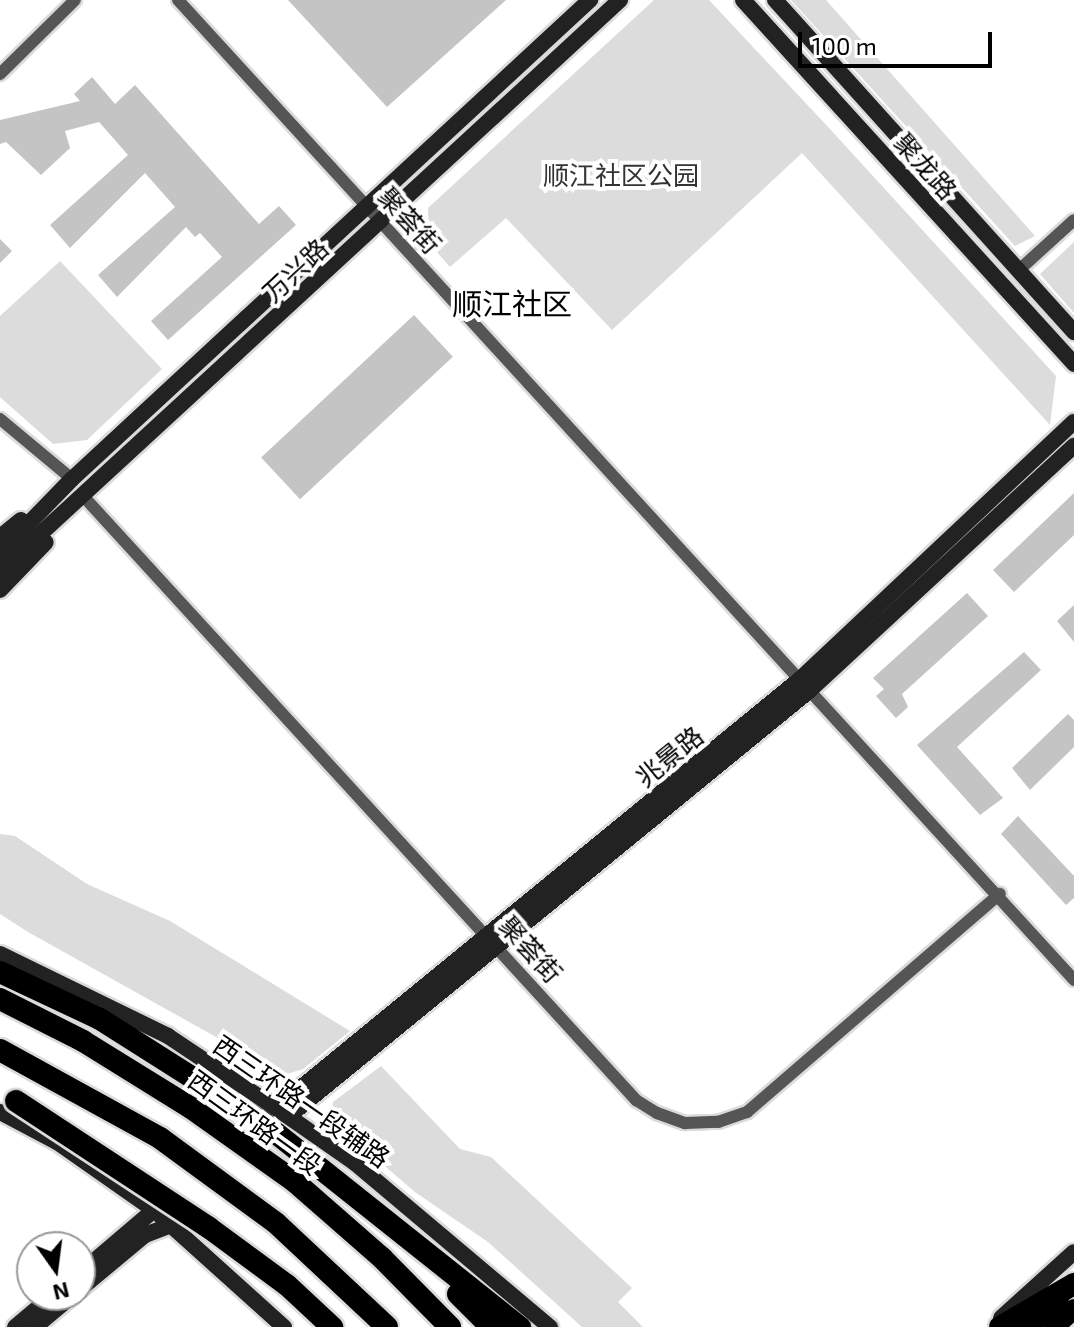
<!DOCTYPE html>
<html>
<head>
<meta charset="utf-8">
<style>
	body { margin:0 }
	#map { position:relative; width:1074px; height:1327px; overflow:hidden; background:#fff; font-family:"Exo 2","Noto Sans SC",sans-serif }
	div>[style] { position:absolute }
	.green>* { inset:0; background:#dcdcdc }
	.building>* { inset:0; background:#c4c4c4; transform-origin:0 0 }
	.roads { filter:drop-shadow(2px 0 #dbdbdb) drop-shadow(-2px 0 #dbdbdb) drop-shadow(0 2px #dbdbdb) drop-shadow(0 -2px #dbdbdb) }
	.street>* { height:12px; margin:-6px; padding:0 6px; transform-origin:6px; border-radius:6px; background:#555 }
	.secondary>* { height:16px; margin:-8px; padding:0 8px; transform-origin:8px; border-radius:8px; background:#222 }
	.primary>* { height:20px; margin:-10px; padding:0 10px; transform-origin:10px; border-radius:10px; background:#000 }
	.highway>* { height:22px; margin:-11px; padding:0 11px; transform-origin:11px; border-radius:11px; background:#000 }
	.bridges { filter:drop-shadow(2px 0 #dbdbdb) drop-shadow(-2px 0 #dbdbdb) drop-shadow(0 2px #dbdbdb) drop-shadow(0 -2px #dbdbdb) }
	.highway-bridge>* { height:22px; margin:-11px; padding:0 11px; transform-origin:11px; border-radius:11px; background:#000 }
	span { translate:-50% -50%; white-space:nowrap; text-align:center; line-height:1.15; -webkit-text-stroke:8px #fff; paint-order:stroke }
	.street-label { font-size:26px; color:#000 }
	.park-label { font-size:26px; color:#333 }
	.quarter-label { font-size:30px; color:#000 }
	.north { position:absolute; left:16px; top:1231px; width:80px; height:80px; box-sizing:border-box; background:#fff; border:2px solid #999; border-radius:50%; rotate:166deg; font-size:22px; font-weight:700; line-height:32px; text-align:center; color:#000 }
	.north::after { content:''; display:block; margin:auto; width:28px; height:36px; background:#000; clip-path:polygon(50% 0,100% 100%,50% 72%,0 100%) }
	.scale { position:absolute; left:798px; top:32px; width:194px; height:36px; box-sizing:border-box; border:4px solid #000; border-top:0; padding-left:10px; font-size:24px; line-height:28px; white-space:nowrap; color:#000; -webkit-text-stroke:6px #fff; paint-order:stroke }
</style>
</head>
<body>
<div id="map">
	<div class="green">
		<div style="clip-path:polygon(654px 0,709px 0,829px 128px,1056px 376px,1050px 425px,802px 153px,612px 330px,506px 218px,450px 267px,429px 243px,428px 208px)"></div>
		<div style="clip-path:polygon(791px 0,826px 0,1035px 236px,1015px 246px)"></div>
		<div style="clip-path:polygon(1074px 242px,1074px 313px,1040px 274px)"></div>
		<div style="clip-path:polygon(60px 261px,162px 369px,87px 440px,53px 444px,0 397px,0 316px)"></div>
		<div style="clip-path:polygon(0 834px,15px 836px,87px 884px,170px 921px,350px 1031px,303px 1069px,284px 1075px,28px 932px,0 914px)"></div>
		<div style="clip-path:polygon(381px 1066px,460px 1149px,491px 1157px,632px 1288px,618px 1302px,643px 1327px,582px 1327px,488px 1242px,415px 1192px,330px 1119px,333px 1102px)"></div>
	</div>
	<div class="building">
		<div style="clip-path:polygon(288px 0,506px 0,387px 107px)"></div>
		<div style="clip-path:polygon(92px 77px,115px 104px,135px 85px,259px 224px,279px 206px,296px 225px,168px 340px,151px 321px,222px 257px,200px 233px,195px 237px,186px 227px,117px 297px,98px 275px,175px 207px,145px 173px,70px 248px,50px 225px,128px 155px,99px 122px,65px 131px,70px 148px,41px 175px,6px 142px,0 144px,0 120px,80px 101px,74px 94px)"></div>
		<div style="clip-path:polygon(0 239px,12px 251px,0 263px)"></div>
		<div style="left:414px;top:315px;width:57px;height:209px;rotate:47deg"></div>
		<div style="clip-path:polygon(1074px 493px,1074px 535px,1014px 592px,993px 570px)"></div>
		<div style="clip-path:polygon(967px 593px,988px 616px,902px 694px,908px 707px,896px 718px,876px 696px,884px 689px,873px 678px)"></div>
		<div style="clip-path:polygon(1074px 605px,1074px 642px,1057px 621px)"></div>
		<div style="clip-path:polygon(1024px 652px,1041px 670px,957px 747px,1003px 798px,980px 815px,917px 745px)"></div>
		<div style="clip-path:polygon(1068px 714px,1074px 720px,1074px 747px,1030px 790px,1012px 768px)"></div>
		<div style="clip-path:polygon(1018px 816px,1074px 876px,1074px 898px,1066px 905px,1001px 834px)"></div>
	</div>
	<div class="roads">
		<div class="street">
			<div style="left:178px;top:0;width:1328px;rotate:47.56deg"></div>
			<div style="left:0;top:74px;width:105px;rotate:-44.6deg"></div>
			<div style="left:1019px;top:270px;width:74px;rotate:-42.3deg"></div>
			<div style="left:0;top:419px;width:94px;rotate:39.8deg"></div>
			<div style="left:84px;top:497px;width:818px;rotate:47.53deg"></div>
			<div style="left:636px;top:1100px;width:25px;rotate:32deg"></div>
			<div style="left:657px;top:1113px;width:30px;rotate:20deg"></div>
			<div style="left:685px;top:1123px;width:33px;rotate:-2deg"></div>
			<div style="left:718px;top:1122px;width:31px;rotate:-19deg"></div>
			<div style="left:747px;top:1112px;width:334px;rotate:-40.8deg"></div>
		</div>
		<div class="secondary">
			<div style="left:743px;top:0;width:492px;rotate:47.7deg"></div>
			<div style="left:775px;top:0;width:447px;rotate:48deg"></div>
			<div style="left:0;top:537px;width:27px;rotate:-39deg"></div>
			<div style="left:0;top:553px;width:103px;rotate:-45.8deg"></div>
			<div style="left:72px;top:479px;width:706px;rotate:-42.76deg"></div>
			<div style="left:0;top:571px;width:843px;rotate:-42.64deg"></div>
			<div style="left:0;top:590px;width:66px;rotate:-46.2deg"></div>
			<div style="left:0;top:954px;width:187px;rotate:26deg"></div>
			<div style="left:168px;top:1036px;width:130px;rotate:33.7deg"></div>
			<div style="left:276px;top:1108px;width:96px;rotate:34.8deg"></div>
			<div style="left:355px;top:1163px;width:255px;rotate:40.1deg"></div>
			<div style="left:276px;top:1108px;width:676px;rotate:-39.3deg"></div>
			<div style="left:799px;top:680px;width:377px;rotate:-43.2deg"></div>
			<div style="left:0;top:1112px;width:64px;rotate:27.8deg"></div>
			<div style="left:57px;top:1142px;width:118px;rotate:35deg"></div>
			<div style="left:154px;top:1210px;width:175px;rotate:42deg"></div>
			<div style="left:289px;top:1116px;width:672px;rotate:-39.26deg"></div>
			<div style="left:809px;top:691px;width:361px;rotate:-42.8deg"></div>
			<div style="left:80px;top:1273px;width:97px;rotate:-40.4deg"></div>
			<div style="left:80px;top:1289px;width:85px;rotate:-39.7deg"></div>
			<div style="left:145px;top:1235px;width:28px;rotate:-21deg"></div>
			<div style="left:1001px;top:1318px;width:98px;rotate:-42.1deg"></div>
			<div style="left:15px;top:1327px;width:50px;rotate:-40.1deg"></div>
			<div style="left:35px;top:1327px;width:50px;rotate:-40.1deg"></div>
		</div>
		<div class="primary">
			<div style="left:1029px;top:1327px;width:41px;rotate:-43deg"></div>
			<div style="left:1054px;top:1327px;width:27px;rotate:-42deg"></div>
		</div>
		<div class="highway">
			<div style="left:0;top:972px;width:110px;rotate:25.2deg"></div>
			<div style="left:100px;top:1019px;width:192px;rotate:32.4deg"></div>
			<div style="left:262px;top:1122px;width:330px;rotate:38.5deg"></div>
			<div style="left:0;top:999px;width:93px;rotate:26.8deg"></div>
			<div style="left:83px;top:1041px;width:127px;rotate:31.8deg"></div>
			<div style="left:191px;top:1108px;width:126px;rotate:35.3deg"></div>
			<div style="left:294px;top:1181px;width:117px;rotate:41.2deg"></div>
			<div style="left:382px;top:1258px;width:97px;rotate:45.4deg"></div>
			<div style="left:0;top:1050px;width:183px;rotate:28.8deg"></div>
			<div style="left:160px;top:1138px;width:144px;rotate:36.2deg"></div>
			<div style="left:276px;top:1223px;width:152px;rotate:43.1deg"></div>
			<div style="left:458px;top:1294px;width:47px;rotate:45deg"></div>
			<div style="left:1000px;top:1327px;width:86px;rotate:-30.2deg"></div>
		</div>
	</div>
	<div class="bridges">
		<div class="highway-bridge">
			<div style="left:16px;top:1101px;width:230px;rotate:33.3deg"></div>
			<div style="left:208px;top:1227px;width:98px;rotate:36.3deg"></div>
			<div style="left:287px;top:1285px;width:62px;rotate:43deg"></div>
		</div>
	</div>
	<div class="street-label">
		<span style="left:926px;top:166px;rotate:48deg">聚龙路</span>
		<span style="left:410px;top:220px;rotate:48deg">聚荟街</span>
		<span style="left:295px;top:270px;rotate:-43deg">万兴路</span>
		<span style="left:669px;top:756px;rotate:-39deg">兆景路</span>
		<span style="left:531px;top:949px;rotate:48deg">聚荟街</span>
		<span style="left:302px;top:1101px;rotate:35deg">西三环路一段辅路</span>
		<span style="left:255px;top:1122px;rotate:36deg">西三环路一段</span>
	</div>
	<div class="park-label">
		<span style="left:621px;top:175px">顺江社区公园</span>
	</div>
	<div class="quarter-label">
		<span style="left:512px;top:303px">顺江社区</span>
	</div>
	<div class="north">N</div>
	<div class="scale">100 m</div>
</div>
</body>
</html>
